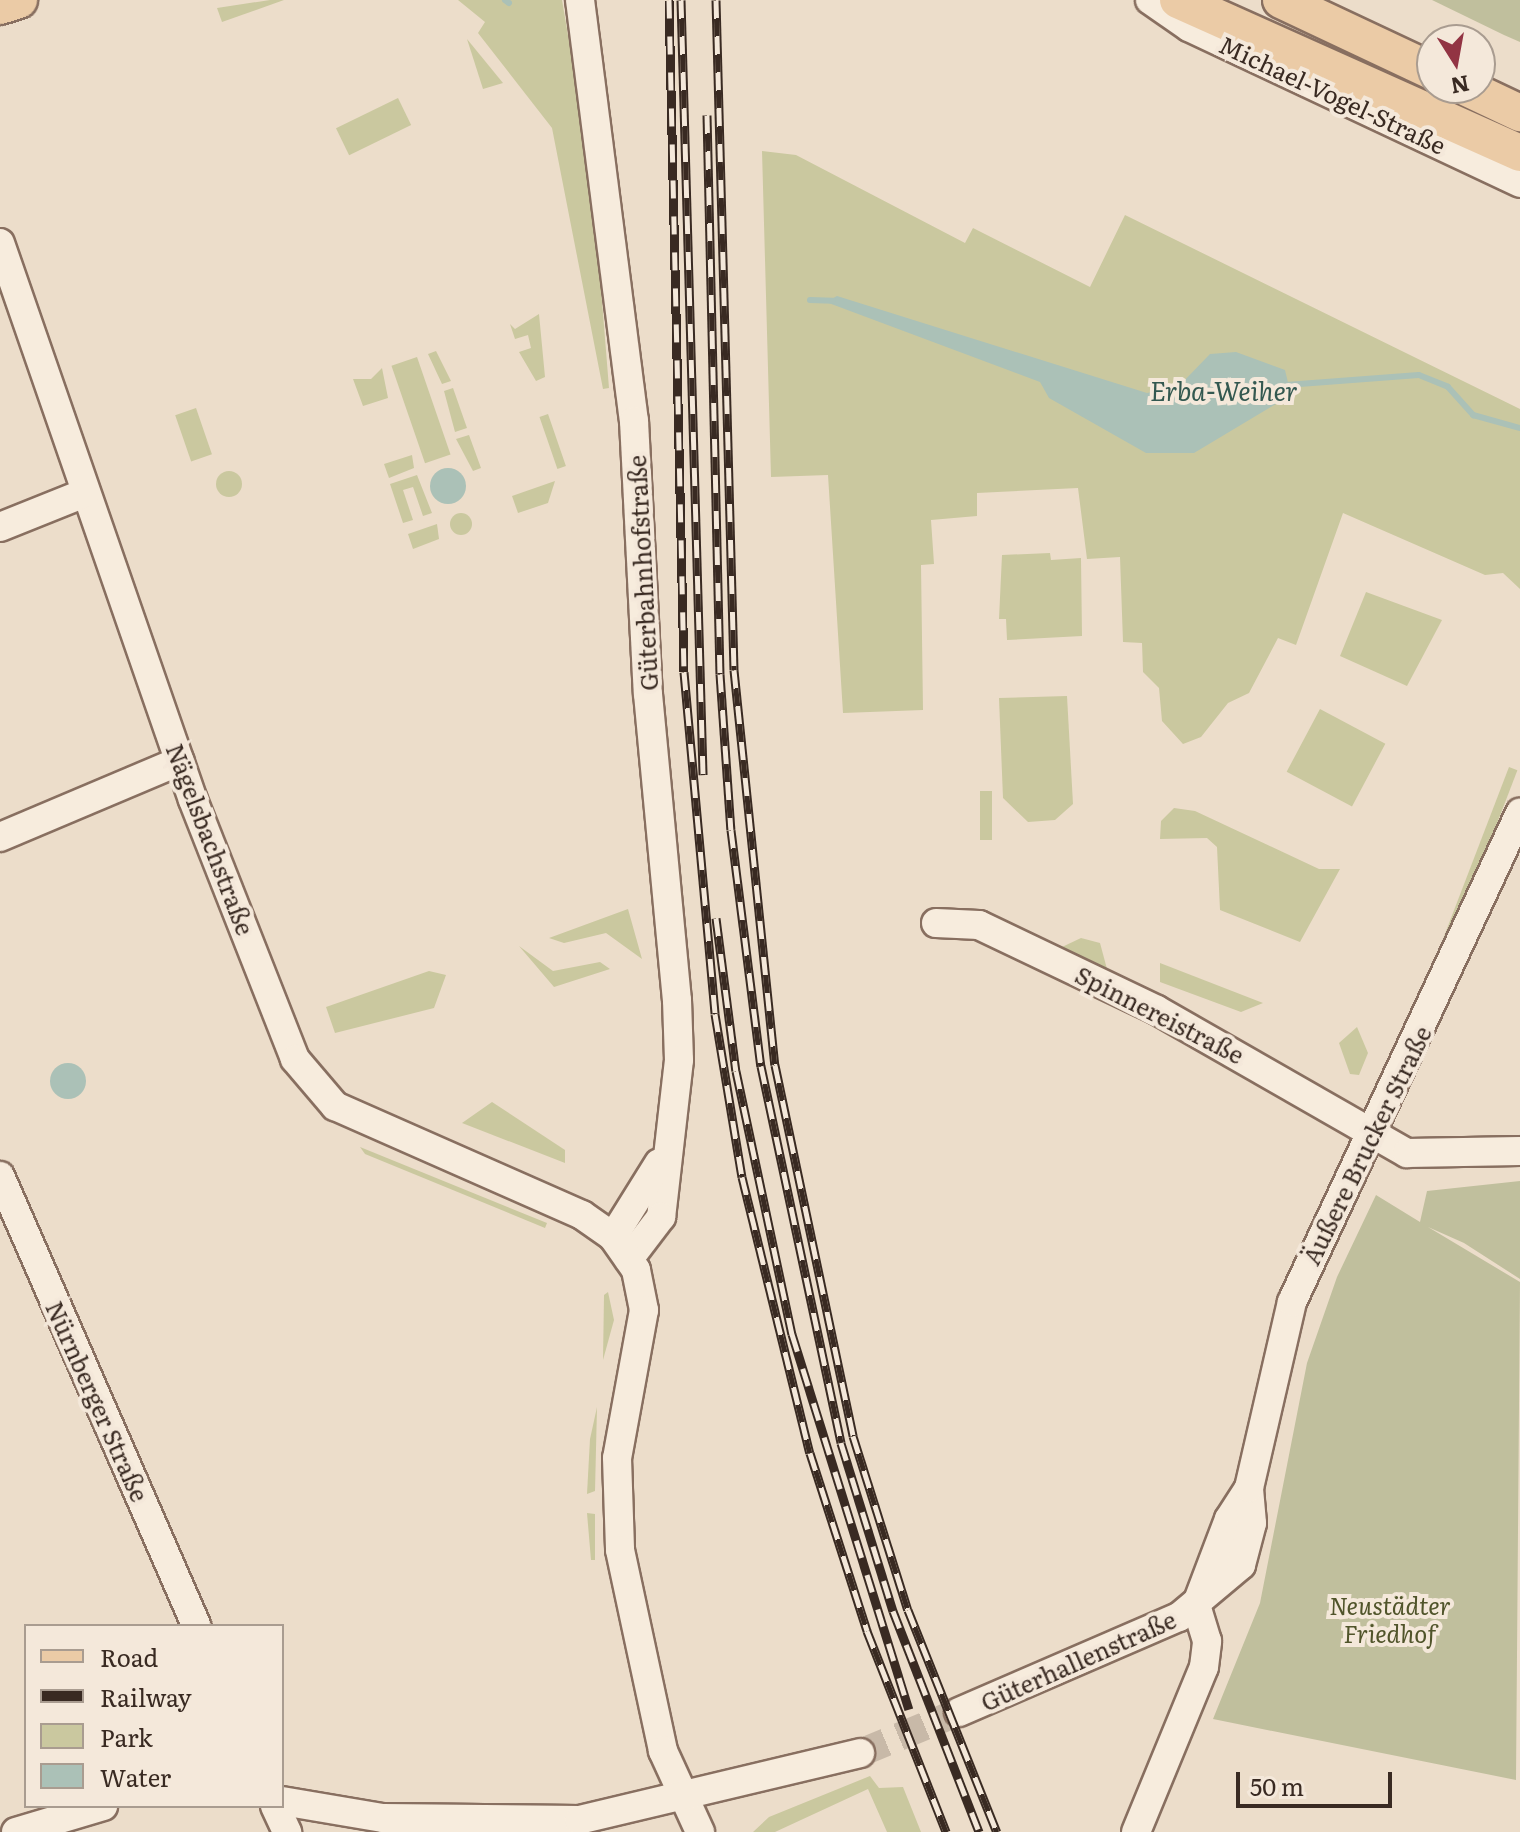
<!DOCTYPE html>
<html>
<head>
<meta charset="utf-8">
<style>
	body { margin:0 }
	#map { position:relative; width:1520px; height:1832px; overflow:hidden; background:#ecddca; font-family:Literata,serif }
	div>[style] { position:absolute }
	.green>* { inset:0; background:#cac89f; transform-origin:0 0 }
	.round { border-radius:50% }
	.cemetery>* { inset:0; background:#c0bf9d }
	.water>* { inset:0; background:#abc1b7 }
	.stream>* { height:6px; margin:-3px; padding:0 3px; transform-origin:3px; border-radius:3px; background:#abc1b7 }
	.minor-tunnel>* { height:28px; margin-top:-14px; transform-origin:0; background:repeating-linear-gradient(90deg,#c8b9a8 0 28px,transparent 0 42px) }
	.roads { filter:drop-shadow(2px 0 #886f60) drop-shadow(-2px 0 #886f60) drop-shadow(0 2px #886f60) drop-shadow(0 -2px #886f60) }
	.minor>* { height:28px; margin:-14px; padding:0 14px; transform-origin:14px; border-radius:14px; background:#f7ecdd }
	.major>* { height:36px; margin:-18px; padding:0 18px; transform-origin:18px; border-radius:18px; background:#ebcba6 }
	.rail>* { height:9px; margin-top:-4.5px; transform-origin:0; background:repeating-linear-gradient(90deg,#f4e8da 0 18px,#392a22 0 36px); box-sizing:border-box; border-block:2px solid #392a22 }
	span { translate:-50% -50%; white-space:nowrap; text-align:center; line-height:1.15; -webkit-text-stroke:8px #f4e8da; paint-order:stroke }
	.street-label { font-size:24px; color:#392a22 }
	.park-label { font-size:24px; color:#50542a; font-style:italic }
	.water-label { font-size:26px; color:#335850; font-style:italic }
	.legend { position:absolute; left:24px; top:1624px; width:260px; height:184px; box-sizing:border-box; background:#f4e8da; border:2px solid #a99c90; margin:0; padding:10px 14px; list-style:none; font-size:24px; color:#392a22 }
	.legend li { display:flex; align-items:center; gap:16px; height:40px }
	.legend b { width:40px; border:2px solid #a99c90 }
	.north { position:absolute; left:1416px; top:24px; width:80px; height:80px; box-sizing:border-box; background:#f4e8da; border:2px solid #a99c90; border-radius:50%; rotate:169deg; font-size:22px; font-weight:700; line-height:32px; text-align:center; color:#392a22 }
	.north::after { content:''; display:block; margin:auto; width:28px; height:36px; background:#923443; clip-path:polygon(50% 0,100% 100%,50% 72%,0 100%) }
	.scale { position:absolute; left:1236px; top:1772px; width:156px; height:36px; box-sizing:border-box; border:4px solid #392a22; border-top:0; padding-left:10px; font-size:24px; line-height:28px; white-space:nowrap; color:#392a22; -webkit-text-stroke:6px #f4e8da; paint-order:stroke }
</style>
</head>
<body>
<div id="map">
	<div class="green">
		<div style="clip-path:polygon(270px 0,284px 0,222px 22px,217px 8px)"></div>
		<div style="clip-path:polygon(458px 0,562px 0,592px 176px,609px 388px,603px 389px,552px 128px,478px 33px,485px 22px)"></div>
		<div style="clip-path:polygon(467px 39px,503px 83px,483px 89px)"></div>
		<div style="left:398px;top:98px;width:30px;height:69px;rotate:64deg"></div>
		<div style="clip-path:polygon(762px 151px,796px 155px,965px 243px,973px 228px,1090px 287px,1125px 215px,1520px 409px,1520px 589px,1503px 573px,1485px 575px,1343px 513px,1296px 645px,1278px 638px,1249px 693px,1228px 703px,1201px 737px,1183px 744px,1162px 721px,1159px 688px,1143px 672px,1142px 643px,1123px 642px,1120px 557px,1087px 559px,1078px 488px,977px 493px,977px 516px,931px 520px,934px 564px,921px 565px,923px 710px,843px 713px,828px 475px,771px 477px)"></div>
		<div style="clip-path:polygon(539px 314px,545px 377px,536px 381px,519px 352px,531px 348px,528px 335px,515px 339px,510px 324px,515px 329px)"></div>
		<div style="clip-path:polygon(436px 351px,451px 381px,442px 384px,428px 354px)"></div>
		<div style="left:417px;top:357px;width:103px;height:27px;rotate:71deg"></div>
		<div style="clip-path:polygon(382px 368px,388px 398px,363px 406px,353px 379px,371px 379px)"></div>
		<div style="clip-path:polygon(453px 388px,467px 428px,455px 432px,444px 391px)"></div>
		<div style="left:196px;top:408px;width:49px;height:22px;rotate:71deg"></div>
		<div style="left:548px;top:414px;width:55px;height:9px;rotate:71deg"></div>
		<div style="clip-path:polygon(469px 435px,481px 468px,473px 471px,456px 439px)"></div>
		<div style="clip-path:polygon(412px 455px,414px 468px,389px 478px,384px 464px)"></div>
		<div class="round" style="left:216px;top:471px;width:26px;height:26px"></div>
		<div style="clip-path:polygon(417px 475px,432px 513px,423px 516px,413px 487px,403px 490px,413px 520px,403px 523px,390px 484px)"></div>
		<div style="clip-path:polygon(555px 481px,548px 503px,518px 513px,512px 496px)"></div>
		<div class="round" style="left:450px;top:513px;width:22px;height:22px"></div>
		<div style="clip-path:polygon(437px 524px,439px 539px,413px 549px,408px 534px)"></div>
		<div style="clip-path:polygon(1050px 553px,1051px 560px,1081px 558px,1082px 636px,1007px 640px,1006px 619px,999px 619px,1002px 555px)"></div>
		<div style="clip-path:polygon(1366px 592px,1442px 620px,1407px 686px,1340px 656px)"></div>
		<div style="clip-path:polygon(1067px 696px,1073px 804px,1055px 820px,1028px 822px,1003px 798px,999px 698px)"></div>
		<div style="left:1320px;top:709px;width:74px;height:71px;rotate:28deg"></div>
		<div style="left:1509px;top:767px;width:9px;height:324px;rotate:21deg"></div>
		<div style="left:980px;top:791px;width:12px;height:49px"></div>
		<div style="clip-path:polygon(1174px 808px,1195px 811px,1319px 869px,1340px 869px,1300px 942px,1220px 910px,1217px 847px,1207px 838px,1160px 839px,1161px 821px)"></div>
		<div style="clip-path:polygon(628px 909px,642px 959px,606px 933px,564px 943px,549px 938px)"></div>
		<div style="clip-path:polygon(1081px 938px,1100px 943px,1107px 969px,1062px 947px)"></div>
		<div style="clip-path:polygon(519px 946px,553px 971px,600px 962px,610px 969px,554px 987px)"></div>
		<div style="clip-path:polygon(1160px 963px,1263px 1003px,1241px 1012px,1160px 982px)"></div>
		<div style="clip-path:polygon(429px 971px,446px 975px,434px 1008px,335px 1033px,326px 1007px)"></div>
		<div style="clip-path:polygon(1357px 1027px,1368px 1053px,1359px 1075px,1350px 1074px,1339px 1043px)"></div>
		<div style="clip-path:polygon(492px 1102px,565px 1150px,565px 1163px,462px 1123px)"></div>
		<div style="clip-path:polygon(360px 1147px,547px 1223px,545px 1228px,365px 1154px)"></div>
		<div style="clip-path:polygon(608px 1292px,614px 1320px,603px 1360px,604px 1295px)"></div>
		<div style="clip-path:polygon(597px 1407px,595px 1491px,587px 1494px,590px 1439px)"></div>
		<div style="clip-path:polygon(587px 1513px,595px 1514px,595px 1560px,591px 1560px)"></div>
		<div style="clip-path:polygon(870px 1776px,879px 1788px,903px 1787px,921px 1832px,887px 1832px,868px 1789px,775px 1832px,753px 1832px,769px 1817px)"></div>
	</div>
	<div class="cemetery">
		<div style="clip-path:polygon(1432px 0,1520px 0,1520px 42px,1504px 35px)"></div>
		<div style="clip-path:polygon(1520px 1181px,1520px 1279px,1464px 1243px,1428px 1227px,1520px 1282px,1516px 1780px,1213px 1719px,1260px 1603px,1307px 1363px,1337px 1277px,1376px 1195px,1420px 1222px,1427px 1191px)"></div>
	</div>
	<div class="water">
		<div style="clip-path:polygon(837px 296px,1147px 393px,1179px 386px,1210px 354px,1236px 352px,1285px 370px,1291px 395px,1194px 453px,1146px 453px,1049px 398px,1040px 382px,826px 302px)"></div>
		<div class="round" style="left:430px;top:468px;width:36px;height:36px"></div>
		<div class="round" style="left:50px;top:1063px;width:36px;height:36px"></div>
	</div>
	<div class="stream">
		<div style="left:505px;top:0;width:5px;rotate:37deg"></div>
		<div style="left:810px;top:300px;width:23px;rotate:2deg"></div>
		<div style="left:1286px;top:385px;width:133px;rotate:-4.3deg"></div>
		<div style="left:1419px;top:375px;width:31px;rotate:22deg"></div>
		<div style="left:1448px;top:387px;width:38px;rotate:48deg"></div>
		<div style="left:1473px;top:415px;width:49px;rotate:15.5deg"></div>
	</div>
	<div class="minor-tunnel">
		<div style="left:860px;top:1753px;width:107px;rotate:-22.5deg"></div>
	</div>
	<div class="roads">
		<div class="minor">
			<div style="left:580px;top:0;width:424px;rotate:82.7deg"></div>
			<div style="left:634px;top:421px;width:273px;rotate:87.1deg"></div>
			<div style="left:648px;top:694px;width:307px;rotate:84.6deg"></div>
			<div style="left:677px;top:1000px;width:60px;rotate:88.1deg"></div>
			<div style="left:679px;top:1060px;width:158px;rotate:96.5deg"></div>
			<div style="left:661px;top:1217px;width:53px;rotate:127.3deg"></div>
			<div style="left:1150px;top:0;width:47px;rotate:34.7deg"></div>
			<div style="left:1189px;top:27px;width:366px;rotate:25.2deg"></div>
			<div style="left:0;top:243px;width:589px;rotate:70.89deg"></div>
			<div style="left:193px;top:800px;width:278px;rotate:68.5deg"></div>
			<div style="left:295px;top:1059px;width:62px;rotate:49.6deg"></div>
			<div style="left:335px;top:1106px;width:270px;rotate:23.8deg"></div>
			<div style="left:582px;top:1215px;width:38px;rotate:35deg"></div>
			<div style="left:613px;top:1237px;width:40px;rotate:55.1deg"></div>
			<div style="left:636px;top:1270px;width:41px;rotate:78.7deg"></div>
			<div style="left:644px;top:1310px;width:150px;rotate:100.3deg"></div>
			<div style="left:617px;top:1458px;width:92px;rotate:88.1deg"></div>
			<div style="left:620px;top:1550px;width:206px;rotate:77.9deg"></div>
			<div style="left:663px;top:1751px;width:89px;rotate:65.4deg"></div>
			<div style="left:0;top:527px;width:92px;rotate:-21.8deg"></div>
			<div style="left:0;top:837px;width:195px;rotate:-22.9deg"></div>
			<div style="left:936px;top:923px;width:43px;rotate:2.7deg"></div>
			<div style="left:979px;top:925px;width:197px;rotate:25.5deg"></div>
			<div style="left:1157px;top:1010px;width:288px;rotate:29.8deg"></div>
			<div style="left:1407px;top:1153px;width:113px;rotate:-1deg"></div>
			<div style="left:0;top:1176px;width:491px;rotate:66.4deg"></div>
			<div style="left:613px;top:1237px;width:87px;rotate:-58.1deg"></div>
			<div style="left:1196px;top:1606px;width:93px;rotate:-69.2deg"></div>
			<div style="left:1229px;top:1519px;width:37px;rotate:-57deg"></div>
			<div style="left:959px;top:1712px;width:240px;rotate:-23.4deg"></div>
			<div style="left:1179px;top:1617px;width:81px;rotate:-40deg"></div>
			<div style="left:1241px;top:1565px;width:43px;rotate:-75.3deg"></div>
			<div style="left:1252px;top:1523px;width:35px;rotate:-95deg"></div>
			<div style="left:1249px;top:1488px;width:191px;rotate:-77deg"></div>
			<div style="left:1292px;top:1302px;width:540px;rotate:-65deg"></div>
			<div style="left:282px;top:1801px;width:102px;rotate:9.6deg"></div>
			<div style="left:383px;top:1818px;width:196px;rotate:0.6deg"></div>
			<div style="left:579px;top:1820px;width:289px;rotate:-13.4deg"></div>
			<div style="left:275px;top:1806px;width:29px;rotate:65deg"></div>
			<div style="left:16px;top:1832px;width:91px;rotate:-16.6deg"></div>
			<div style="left:1136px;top:1832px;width:178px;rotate:-67.6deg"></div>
			<div style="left:1204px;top:1667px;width:26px;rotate:-83deg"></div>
			<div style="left:1207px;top:1641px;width:37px;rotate:-107deg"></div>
		</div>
		<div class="major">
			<div style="left:1178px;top:0;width:375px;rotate:24.1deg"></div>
			<div style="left:1281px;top:0;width:167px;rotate:25.2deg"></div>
			<div style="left:0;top:6px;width:20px;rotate:-18deg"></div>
			<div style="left:1467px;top:88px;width:59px;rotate:25.3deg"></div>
		</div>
	</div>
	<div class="rail">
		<div style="left:669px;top:0;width:672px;rotate:88.72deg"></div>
		<div style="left:684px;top:672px;width:343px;rotate:84.8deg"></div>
		<div style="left:715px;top:1014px;width:165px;rotate:80.6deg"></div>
		<div style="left:742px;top:1177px;width:284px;rotate:76.2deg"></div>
		<div style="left:810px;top:1453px;width:187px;rotate:72.2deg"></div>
		<div style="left:867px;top:1631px;width:216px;rotate:68.5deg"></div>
		<div style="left:681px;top:0;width:775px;rotate:88.37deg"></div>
		<div style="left:716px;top:0;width:670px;rotate:88.46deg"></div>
		<div style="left:734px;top:670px;width:397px;rotate:84.1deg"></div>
		<div style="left:775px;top:1065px;width:379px;rotate:78.1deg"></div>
		<div style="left:853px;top:1436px;width:182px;rotate:72.5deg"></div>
		<div style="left:908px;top:1610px;width:239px;rotate:68.2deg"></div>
		<div style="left:707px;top:115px;width:559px;rotate:88.67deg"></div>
		<div style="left:720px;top:674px;width:156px;rotate:86deg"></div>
		<div style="left:731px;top:830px;width:238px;rotate:82.8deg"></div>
		<div style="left:761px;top:1066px;width:385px;rotate:78deg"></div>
		<div style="left:841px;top:1443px;width:176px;rotate:72.8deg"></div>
		<div style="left:893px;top:1611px;width:237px;rotate:68.7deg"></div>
		<div style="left:716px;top:918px;width:154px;rotate:82.6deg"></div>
		<div style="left:736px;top:1071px;width:269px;rotate:78deg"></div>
		<div style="left:792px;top:1334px;width:393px;rotate:72.7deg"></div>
	</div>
	<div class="street-label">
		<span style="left:1333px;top:94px;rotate:25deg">Michael-Vogel-Straße</span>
		<span style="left:642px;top:573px;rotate:-93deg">Güterbahnhofstraße</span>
		<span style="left:211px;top:839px;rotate:69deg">Nägelsbachstraße</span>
		<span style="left:1160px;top:1014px;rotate:27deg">Spinnereistraße</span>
		<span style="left:1366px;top:1145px;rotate:-64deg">Äußere Brucker Straße</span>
		<span style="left:98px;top:1401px;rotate:66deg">Nürnberger Straße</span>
		<span style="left:1078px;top:1660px;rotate:-24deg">Güterhallenstraße</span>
	</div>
	<div class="park-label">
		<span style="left:1390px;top:1619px">Neustädter<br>Friedhof</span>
	</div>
	<div class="water-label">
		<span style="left:1224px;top:390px">Erba-Weiher</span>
	</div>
	<ul class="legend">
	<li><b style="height:10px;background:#ebcba6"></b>Road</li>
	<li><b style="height:10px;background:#392a22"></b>Railway</li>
	<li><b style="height:22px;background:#cac89f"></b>Park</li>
	<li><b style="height:22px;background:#abc1b7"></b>Water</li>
	</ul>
	<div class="north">N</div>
	<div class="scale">50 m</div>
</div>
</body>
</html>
